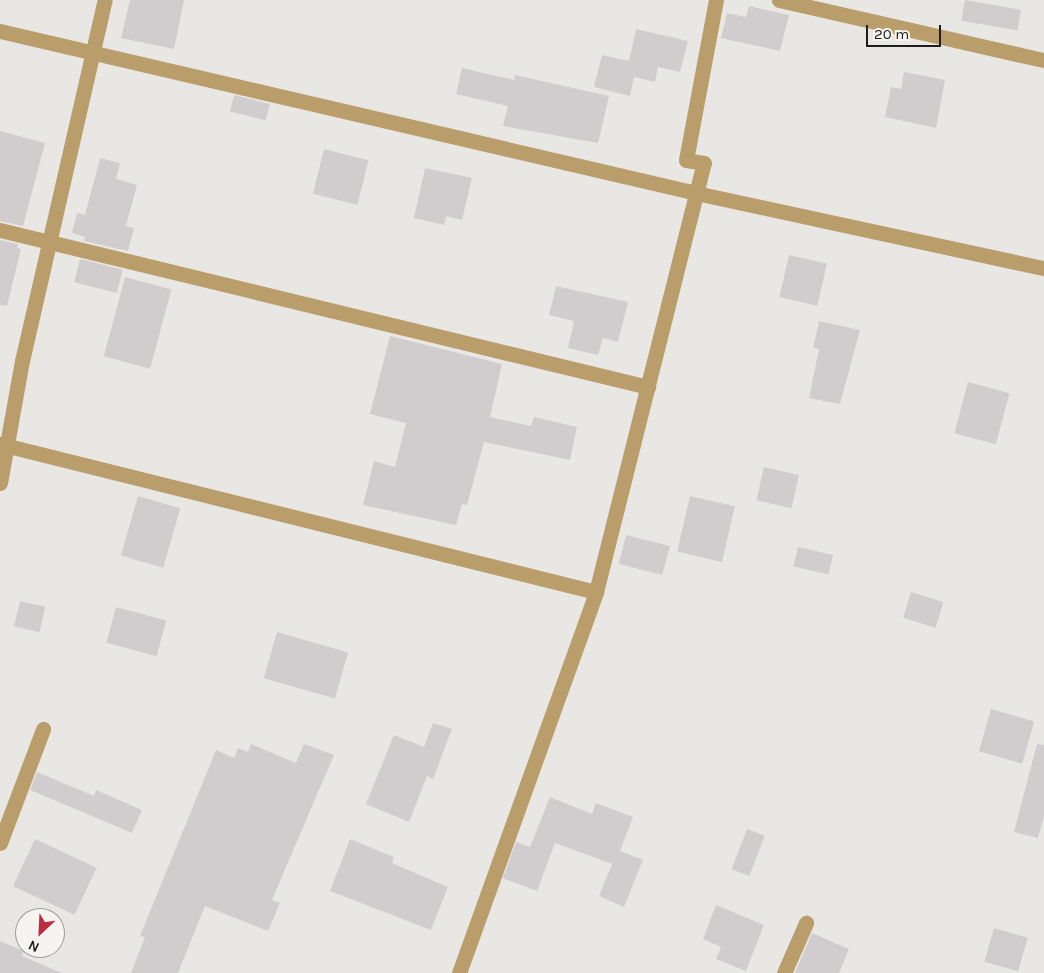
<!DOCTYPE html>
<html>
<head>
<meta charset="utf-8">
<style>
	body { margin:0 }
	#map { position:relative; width:1044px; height:973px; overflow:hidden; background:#e9e7e3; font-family:Karla,sans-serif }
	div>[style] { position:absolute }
	.building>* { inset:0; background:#d1cdcf; transform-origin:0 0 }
	.minor>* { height:15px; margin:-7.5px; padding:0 7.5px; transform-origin:7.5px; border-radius:7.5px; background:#b99e6c }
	span { translate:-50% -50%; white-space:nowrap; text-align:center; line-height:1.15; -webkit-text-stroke:4px #f6f4f1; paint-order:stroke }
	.north { position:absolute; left:15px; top:908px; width:50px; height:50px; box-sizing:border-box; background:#f6f4f1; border:1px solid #a09e9c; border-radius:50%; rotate:205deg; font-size:14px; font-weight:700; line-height:20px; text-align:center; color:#1f1e1d }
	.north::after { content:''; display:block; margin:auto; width:18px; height:22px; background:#bd2c42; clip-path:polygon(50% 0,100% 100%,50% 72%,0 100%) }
	.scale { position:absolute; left:866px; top:25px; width:75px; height:22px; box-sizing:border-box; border:2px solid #1f1e1d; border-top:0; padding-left:6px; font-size:15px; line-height:18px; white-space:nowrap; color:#1f1e1d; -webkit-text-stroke:4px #f6f4f1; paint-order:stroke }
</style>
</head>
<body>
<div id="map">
	<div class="building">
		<div style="clip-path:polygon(130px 0,184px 0,174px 49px,121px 38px)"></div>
		<div style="left:965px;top:0;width:57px;height:21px;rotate:10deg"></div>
		<div style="clip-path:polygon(749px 6px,789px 15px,780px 51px,721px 38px,727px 13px,746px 17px)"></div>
		<div style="clip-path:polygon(636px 29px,688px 41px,680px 72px,658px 67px,655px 82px,634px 77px,630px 96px,594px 87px,602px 55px,629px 61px)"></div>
		<div style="clip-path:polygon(462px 68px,514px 80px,515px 75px,609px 96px,598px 143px,503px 126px,508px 106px,456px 94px)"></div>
		<div style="clip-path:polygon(904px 72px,945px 80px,936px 128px,885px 117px,891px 87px,901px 89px)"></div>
		<div style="left:234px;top:95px;width:37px;height:17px;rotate:14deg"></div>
		<div style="clip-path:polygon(0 131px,45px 143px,23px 226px,0 221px)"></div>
		<div style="left:324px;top:149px;width:46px;height:46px;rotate:14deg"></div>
		<div style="clip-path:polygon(100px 158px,120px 163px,116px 179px,137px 185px,126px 226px,134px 228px,128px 251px,84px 241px,85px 237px,72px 233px,77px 213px,85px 215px)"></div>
		<div style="clip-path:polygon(425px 168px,472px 178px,462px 220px,446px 216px,444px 225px,414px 218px)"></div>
		<div style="clip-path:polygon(0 240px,18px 244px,17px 248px,21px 249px,7px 306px,0 305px)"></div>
		<div style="left:789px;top:255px;width:39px;height:43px;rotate:13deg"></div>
		<div style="left:80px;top:259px;width:44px;height:24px;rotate:14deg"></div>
		<div style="left:125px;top:277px;width:48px;height:82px;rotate:15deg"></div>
		<div style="clip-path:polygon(556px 286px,628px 302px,618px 342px,603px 338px,598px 355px,568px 348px,574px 321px,549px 315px)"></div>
		<div style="clip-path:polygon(819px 321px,860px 330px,840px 404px,809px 398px,819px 349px,813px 348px)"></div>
		<div style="clip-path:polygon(390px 336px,502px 364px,490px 417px,531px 426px,534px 417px,577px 427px,570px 460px,484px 442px,467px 505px,462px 504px,456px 525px,363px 505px,374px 461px,395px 467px,406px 423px,370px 414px)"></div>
		<div style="left:968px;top:382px;width:43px;height:53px;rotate:15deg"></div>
		<div style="left:764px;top:467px;width:36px;height:34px;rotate:13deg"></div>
		<div style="left:138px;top:496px;width:44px;height:62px;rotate:16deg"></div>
		<div style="left:690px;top:496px;width:46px;height:57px;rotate:13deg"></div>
		<div style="left:626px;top:535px;width:45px;height:30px;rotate:14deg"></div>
		<div style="left:798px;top:547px;width:36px;height:20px;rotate:13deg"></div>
		<div style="left:911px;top:592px;width:34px;height:27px;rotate:17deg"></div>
		<div style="left:20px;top:601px;width:26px;height:26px;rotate:13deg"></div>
		<div style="left:116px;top:607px;width:52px;height:37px;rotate:15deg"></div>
		<div style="left:277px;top:632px;width:74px;height:48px;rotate:16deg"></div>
		<div style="left:991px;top:709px;width:45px;height:44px;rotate:16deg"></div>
		<div style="clip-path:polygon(433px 723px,452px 729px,433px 779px,427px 776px,409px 822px,366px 804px,394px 735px,424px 747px)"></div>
		<div style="clip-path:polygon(251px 744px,296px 763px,304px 744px,334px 755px,272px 900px,280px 903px,268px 931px,205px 906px,178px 973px,131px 973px,145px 937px,140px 936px,216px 750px,234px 758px,238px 748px,248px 752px)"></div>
		<div style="clip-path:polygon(1037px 744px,1044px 745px,1044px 816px,1038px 838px,1014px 832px)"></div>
		<div style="clip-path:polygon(37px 772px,94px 796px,96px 790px,142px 810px,132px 833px,30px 790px)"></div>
		<div style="clip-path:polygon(550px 797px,592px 814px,596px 803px,633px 817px,620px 851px,643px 860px,624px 907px,599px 896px,612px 864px,555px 843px,537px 891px,503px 878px,516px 842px,530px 847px)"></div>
		<div style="left:747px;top:829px;width:19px;height:43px;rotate:21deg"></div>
		<div style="left:35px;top:839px;width:68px;height:52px;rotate:25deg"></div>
		<div style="clip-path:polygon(350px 839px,394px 857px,392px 863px,448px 887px,431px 930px,330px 891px)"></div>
		<div style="clip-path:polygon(716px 905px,764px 925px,746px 971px,716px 959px,721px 947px,703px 939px)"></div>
		<div style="left:994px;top:928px;width:35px;height:35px;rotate:16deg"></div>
		<div style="clip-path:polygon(812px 933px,849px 949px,839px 973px,795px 973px)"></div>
		<div style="clip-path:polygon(0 941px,24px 951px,22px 956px,62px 973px,0 973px)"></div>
	</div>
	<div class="minor">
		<div style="left:779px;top:0;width:272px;rotate:12.8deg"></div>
		<div style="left:0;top:31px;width:715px;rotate:13.1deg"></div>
		<div style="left:696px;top:193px;width:356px;rotate:12.2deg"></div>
		<div style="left:0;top:230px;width:667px;rotate:13.62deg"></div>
		<div style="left:0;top:444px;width:614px;rotate:13.95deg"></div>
		<div style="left:0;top:483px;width:124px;rotate:-79.8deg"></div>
		<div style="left:22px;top:361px;width:370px;rotate:-77.1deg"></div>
		<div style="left:0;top:843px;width:122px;rotate:-69.3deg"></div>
		<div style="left:459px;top:973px;width:405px;rotate:-70.2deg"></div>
		<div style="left:596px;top:592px;width:442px;rotate:-75.9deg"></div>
		<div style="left:704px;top:163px;width:18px;rotate:-171deg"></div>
		<div style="left:686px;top:160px;width:163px;rotate:-79.4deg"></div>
		<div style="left:784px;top:973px;width:55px;rotate:-66.3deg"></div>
	</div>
	<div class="north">N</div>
	<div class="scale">20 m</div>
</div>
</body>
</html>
